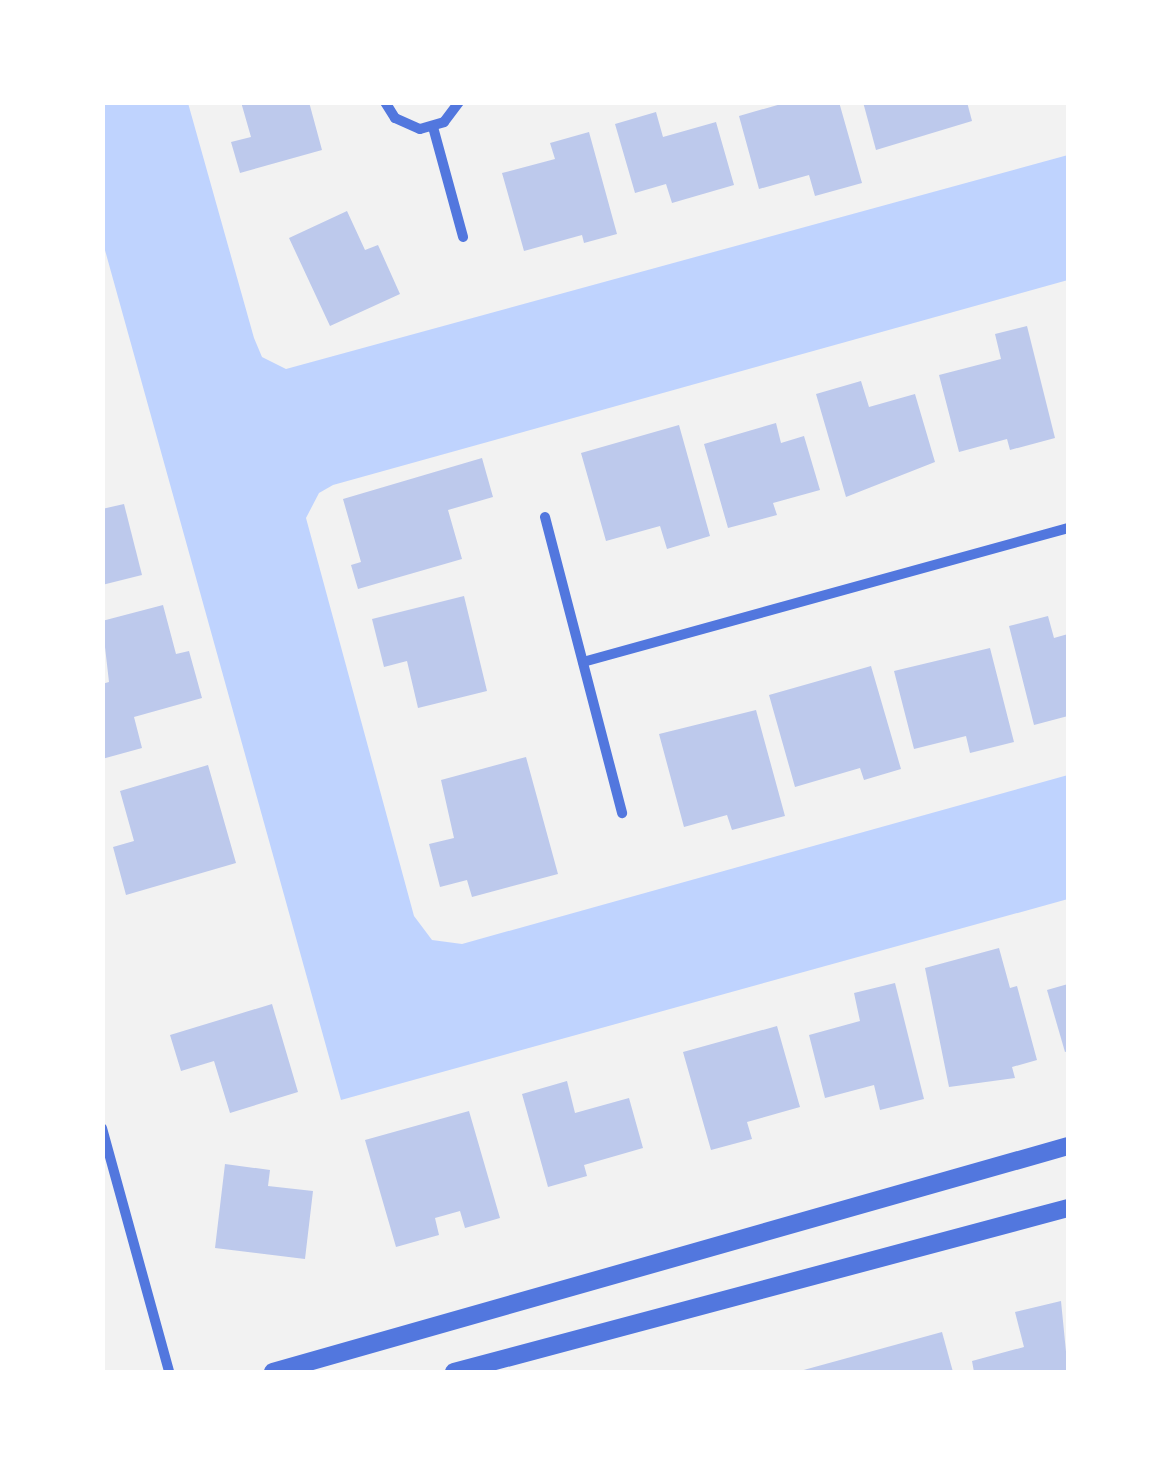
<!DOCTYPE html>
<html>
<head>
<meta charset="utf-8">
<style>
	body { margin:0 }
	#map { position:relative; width:1171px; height:1475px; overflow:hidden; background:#f2f2f2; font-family:"Sofia Sans Condensed",sans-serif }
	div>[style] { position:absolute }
	.water>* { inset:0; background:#bfd3fe }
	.building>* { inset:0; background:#bdc9ec }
	.minor>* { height:10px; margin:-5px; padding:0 5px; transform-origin:5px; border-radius:5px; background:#5277de }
	.tertiary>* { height:18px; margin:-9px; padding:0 9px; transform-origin:9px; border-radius:9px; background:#5277de }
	span { translate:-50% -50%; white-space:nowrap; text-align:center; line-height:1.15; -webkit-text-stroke:9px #fff; paint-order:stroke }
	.frame { position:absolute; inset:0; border:105px solid #fff; pointer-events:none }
</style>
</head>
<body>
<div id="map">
	<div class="water">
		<div style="clip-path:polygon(102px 103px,188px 103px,254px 338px,262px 357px,286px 369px,1068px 155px,1068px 280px,333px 485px,319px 493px,306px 518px,414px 916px,432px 940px,462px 944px,1068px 775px,1068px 899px,341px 1100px,103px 243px)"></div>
	</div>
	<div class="building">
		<div style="clip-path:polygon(241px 102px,309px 102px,322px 150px,240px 173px,231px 142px,251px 137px)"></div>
		<div style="clip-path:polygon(788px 102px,839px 102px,862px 183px,815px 196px,809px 175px,759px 189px,739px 116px)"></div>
		<div style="clip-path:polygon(863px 102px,967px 102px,972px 121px,876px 150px)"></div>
		<div style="clip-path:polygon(656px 112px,663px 137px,716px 122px,734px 185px,672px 203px,666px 184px,635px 193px,615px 124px)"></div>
		<div style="clip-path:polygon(589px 132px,617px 234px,584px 243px,582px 235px,524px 251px,502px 173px,555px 159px,550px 143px)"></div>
		<div style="clip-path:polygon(347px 211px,365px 250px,378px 245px,400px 294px,330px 326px,289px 238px)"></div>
		<div style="clip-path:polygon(1027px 326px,1055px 438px,1010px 450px,1007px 439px,959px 452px,939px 375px,1001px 359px,995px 334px)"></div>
		<div style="clip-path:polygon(861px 381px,869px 407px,915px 394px,935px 462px,846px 497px,816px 394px)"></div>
		<div style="clip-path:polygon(776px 423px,781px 443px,804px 436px,820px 490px,773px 503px,777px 515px,728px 528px,704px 444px)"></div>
		<div style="clip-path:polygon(679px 425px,710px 536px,667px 549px,660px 526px,606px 541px,581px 453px)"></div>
		<div style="clip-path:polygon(482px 458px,493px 497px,448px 510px,462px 559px,358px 589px,351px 565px,361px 562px,343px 499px)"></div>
		<div style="clip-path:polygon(124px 504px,142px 575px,102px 585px,102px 509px)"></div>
		<div style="clip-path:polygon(464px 596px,487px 691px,418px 708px,407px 661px,384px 667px,372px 619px)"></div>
		<div style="clip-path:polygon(163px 605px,176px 654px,189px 651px,202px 698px,134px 717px,142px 748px,102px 759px,102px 684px,109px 682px,102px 621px)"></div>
		<div style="clip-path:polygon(1048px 616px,1054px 638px,1068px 634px,1068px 716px,1034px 725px,1009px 626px)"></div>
		<div style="clip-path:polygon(990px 648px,1014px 742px,970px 753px,966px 736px,914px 749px,894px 671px)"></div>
		<div style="clip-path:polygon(871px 666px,901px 769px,864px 780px,860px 768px,795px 787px,769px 695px)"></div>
		<div style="clip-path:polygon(756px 710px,785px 816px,732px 830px,727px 815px,684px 827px,659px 734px)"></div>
		<div style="clip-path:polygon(526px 757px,558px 874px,472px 897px,467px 880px,440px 887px,429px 844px,454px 838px,441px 780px)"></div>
		<div style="clip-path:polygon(208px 765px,236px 863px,126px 895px,113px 847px,134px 841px,120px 791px)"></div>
		<div style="clip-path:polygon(999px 948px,1010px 988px,1017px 986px,1037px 1060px,1012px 1067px,1015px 1078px,949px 1087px,925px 968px)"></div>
		<div style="clip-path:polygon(895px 983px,924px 1099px,880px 1110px,874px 1085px,825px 1098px,809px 1035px,860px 1021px,854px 993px)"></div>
		<div style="clip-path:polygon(1068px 984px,1068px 1051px,1065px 1052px,1047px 990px)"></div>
		<div style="clip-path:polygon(272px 1004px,298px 1092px,230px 1113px,214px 1061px,181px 1071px,170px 1035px)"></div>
		<div style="clip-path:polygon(777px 1026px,800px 1107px,747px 1122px,752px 1139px,711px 1150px,683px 1052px)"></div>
		<div style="clip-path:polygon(567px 1081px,575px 1113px,629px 1098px,643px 1148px,584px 1165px,587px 1176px,548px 1187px,522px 1094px)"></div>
		<div style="clip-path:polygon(469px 1111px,500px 1218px,465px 1228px,460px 1211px,435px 1218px,439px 1235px,396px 1247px,365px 1140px)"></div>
		<div style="clip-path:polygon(225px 1164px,270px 1170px,268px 1186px,313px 1191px,305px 1259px,215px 1248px)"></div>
		<div style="clip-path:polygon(1061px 1301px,1068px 1372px,974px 1372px,972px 1361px,1024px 1347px,1015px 1312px)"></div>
		<div style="clip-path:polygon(942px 1332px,953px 1372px,800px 1372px,800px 1371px)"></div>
	</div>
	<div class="minor">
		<div style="left:385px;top:102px;width:19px;rotate:58deg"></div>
		<div style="left:395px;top:118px;width:27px;rotate:24deg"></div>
		<div style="left:420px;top:129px;width:25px;rotate:-16deg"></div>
		<div style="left:444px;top:122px;width:25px;rotate:-53deg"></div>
		<div style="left:433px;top:127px;width:114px;rotate:74.7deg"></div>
		<div style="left:545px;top:517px;width:306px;rotate:75.4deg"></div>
		<div style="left:583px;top:662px;width:503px;rotate:-15.44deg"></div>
		<div style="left:102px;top:1128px;width:253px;rotate:74.6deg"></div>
	</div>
	<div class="tertiary">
		<div style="left:273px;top:1372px;width:826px;rotate:-15.87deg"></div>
		<div style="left:454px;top:1372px;width:636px;rotate:-14.95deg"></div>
	</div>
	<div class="frame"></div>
</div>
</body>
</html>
